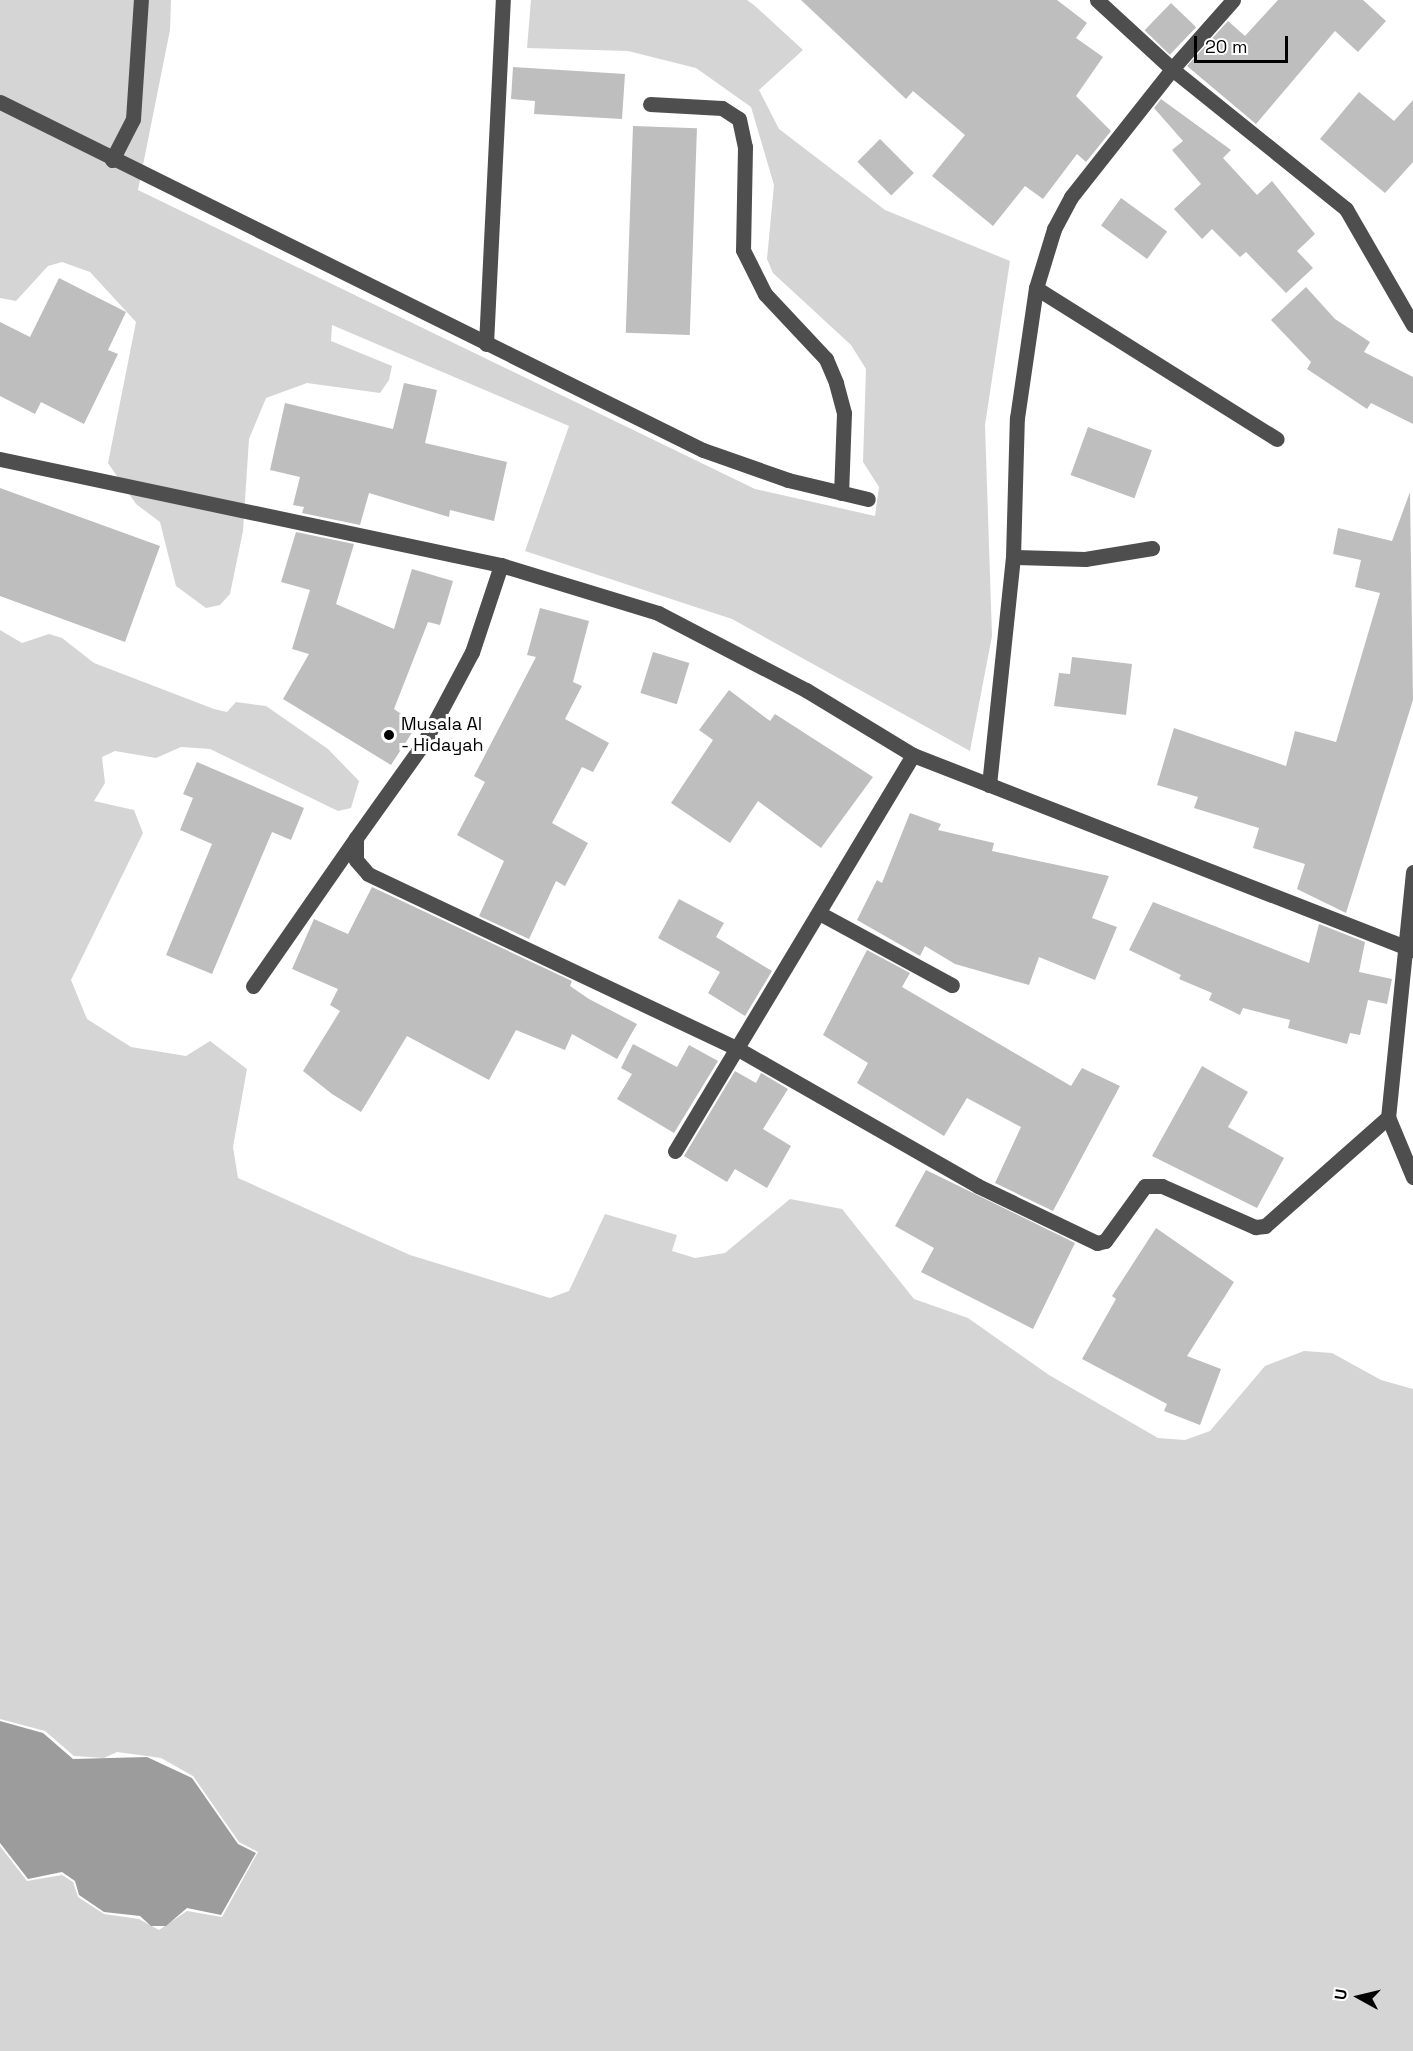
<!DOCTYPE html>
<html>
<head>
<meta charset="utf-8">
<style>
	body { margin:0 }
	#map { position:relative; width:1413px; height:2051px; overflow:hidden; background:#fff; font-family:"Space Grotesk",sans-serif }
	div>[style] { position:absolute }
	.green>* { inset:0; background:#d5d5d5 }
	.water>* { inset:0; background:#9c9c9c }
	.building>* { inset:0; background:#bebebe; transform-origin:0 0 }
	.minor>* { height:15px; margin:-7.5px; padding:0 7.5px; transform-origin:7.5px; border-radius:7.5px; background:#4e4e4e }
	.dots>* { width:16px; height:16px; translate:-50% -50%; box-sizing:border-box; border:3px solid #fff; border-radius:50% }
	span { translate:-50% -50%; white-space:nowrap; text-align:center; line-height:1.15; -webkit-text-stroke:6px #fff; paint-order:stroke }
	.poi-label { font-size:18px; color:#000 }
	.left { translate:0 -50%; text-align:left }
	.north { position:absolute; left:1329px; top:1967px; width:60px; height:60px; -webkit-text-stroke:4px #fff; paint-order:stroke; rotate:278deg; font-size:16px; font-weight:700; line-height:24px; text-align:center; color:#000 }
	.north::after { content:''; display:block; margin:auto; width:21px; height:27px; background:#000; clip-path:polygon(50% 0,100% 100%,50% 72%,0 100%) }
	.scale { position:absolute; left:1194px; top:36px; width:94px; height:27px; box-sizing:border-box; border:3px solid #000; border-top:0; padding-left:8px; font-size:18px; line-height:21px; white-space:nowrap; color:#000; -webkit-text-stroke:4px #fff; paint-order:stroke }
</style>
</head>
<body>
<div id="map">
	<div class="green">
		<div style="clip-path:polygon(0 0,171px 0,170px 30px,138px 190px,755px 489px,875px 516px,879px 487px,863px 462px,866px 369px,851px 345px,773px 273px,767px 259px,774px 185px,751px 107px,696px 68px,628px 51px,527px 48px,531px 0,747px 0,754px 5px,803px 50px,759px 90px,779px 129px,885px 210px,1010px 261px,985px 425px,992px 636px,970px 751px,732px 619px,525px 551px,569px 426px,332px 325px,331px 341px,392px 366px,389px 380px,380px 393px,307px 383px,266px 398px,249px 439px,243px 531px,230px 594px,220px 605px,206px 608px,176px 586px,160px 522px,136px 504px,108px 463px,136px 322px,90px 272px,62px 262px,48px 266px,16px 301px,0 298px)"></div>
		<div style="clip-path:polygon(0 630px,22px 643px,49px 634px,62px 638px,94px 663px,214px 709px,227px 712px,236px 702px,266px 706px,328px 749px,359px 781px,351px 808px,338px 811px,210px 749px,181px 747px,156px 758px,115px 751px,102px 757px,105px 783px,94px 801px,134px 810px,143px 833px,71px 980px,87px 1019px,131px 1047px,186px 1056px,210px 1041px,247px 1069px,233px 1147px,238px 1178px,410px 1255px,550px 1298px,569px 1291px,605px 1214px,677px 1235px,672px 1251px,695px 1258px,725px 1253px,790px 1199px,842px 1209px,914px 1299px,968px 1318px,1049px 1375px,1158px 1438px,1185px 1440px,1210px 1431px,1265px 1366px,1304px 1351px,1332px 1353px,1381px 1380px,1413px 1389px,1413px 2051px,0 2051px,0 1846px,27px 1881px,62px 1875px,73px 1882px,78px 1897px,104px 1914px,139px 1919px,159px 1930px,187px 1911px,222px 1917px,258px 1852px,239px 1842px,193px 1776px,161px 1758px,117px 1752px,104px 1758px,74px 1756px,45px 1731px,0 1719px)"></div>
	</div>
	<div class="water">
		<div style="clip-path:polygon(0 1721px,43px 1733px,73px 1759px,147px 1757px,192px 1778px,238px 1844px,256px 1853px,221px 1915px,187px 1908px,166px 1926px,151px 1926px,140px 1916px,104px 1912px,79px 1895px,75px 1881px,62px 1872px,28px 1879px,0 1843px)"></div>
	</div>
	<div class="building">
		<div style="clip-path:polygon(801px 0,1057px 0,1087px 23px,1076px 38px,1103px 57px,1076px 96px,1111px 131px,1086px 162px,1077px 154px,1043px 199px,1025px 186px,993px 226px,932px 176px,965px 135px,913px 91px,906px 99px)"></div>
		<div style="clip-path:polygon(1278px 0,1363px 0,1386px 21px,1358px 52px,1335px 31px,1256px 124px,1187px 66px,1228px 21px,1245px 36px)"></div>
		<div style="left:1171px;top:3px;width:35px;height:38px;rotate:44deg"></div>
		<div style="clip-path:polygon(513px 67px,625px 74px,622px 119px,534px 114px,535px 101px,511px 99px)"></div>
		<div style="clip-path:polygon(1359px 92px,1394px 121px,1413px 100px,1413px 162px,1385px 193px,1320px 139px)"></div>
		<div style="clip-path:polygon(1161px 99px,1231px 150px,1223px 158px,1257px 195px,1272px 181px,1315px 234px,1297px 251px,1313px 268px,1286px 293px,1246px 252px,1240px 257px,1212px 229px,1202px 239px,1174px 209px,1201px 184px,1172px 150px,1183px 141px,1154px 108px)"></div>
		<div style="left:633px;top:126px;width:64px;height:207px;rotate:2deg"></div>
		<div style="left:880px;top:139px;width:48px;height:32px;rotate:45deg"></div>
		<div style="left:1121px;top:198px;width:57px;height:34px;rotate:36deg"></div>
		<div style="clip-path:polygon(59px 278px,126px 312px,108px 350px,118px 354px,84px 424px,41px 402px,35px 414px,0 396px,0 322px,30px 337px)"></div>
		<div style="clip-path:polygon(1306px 287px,1335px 319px,1370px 342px,1364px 352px,1413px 377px,1413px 424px,1371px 403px,1367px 409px,1307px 369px,1311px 362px,1271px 320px)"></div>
		<div style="clip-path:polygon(404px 383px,437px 390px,425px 443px,507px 462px,494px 521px,450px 510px,449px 517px,369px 493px,360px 525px,302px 513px,304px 507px,293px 505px,300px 477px,270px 470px,285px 403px,393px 429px)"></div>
		<div style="left:1088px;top:427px;width:68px;height:51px;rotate:20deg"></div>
		<div style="clip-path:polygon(0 488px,160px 546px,125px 642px,0 596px)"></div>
		<div style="clip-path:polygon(1410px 492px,1413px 700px,1346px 913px,1297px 889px,1305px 864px,1253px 848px,1259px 828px,1194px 808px,1198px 797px,1157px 785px,1174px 728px,1286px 766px,1295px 731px,1336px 742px,1380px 593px,1355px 587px,1361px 560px,1333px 554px,1338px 528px,1392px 541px)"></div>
		<div style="clip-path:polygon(296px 532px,354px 544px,336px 604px,394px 629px,412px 569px,453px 581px,440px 625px,428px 622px,394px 709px,417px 725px,391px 765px,283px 699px,309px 654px,292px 649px,310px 590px,281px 582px)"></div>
		<div style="clip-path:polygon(540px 608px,589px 621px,573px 682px,582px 686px,565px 719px,609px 743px,593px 772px,582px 767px,552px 823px,588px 843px,565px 886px,556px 881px,529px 939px,479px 916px,504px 861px,457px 835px,485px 782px,474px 776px,536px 657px,527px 655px)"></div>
		<div style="left:653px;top:652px;width:38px;height:43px;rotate:17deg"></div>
		<div style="clip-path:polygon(1072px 657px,1132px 664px,1126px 715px,1054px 706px,1059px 673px,1070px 674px)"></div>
		<div style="clip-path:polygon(729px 690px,770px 721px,775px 714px,873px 777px,821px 848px,758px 801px,730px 843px,671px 803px,713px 740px,699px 730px)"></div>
		<div style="clip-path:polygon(197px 762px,304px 808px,291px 840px,272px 832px,212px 974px,166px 955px,212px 844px,180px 830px,193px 798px,183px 794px)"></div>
		<div style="clip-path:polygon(910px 813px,941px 824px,938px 830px,994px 843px,992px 851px,1109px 876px,1092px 918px,1117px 927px,1095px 980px,1039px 957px,1029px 985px,955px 964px,925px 946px,920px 956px,857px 920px,877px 880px,882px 883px)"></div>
		<div style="clip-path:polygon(372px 887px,572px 981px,570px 986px,589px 999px,637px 1024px,617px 1059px,572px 1034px,565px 1050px,516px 1030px,489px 1080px,407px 1036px,361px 1112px,332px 1094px,303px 1071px,340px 1011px,330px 1005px,338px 989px,292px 969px,314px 919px,348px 934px)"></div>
		<div style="clip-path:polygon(679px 899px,724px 923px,716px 937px,772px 971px,745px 1016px,708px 993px,720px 972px,658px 938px)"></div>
		<div style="clip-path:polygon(1153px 902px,1309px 963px,1319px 924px,1365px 942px,1359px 972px,1392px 979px,1387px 1004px,1368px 1000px,1360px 1035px,1350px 1033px,1347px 1044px,1288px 1028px,1290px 1020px,1243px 1008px,1240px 1015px,1209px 1000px,1212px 993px,1179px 979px,1181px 975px,1129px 950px)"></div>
		<div style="clip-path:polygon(867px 950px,910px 973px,902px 987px,1071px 1086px,1082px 1068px,1120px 1086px,1053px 1211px,995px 1183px,1021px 1127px,967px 1098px,944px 1136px,857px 1083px,868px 1063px,823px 1035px)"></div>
		<div style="clip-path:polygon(633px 1044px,677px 1067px,689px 1045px,718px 1061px,674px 1133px,617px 1099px,632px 1074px,621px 1068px)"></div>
		<div style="clip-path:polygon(1202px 1066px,1248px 1092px,1228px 1127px,1284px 1158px,1257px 1208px,1152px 1156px)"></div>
		<div style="clip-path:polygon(735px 1071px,756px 1083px,761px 1073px,788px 1089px,763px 1129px,791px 1146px,767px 1188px,735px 1169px,727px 1182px,684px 1156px)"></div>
		<div style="clip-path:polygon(926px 1170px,1075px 1243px,1033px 1329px,921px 1272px,934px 1248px,895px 1226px)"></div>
		<div style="clip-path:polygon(1156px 1228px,1234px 1282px,1187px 1356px,1221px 1369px,1200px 1425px,1164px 1411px,1167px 1404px,1082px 1359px,1116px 1299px,1112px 1296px)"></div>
	</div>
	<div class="minor">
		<div style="left:1097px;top:0;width:102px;rotate:42.6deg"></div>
		<div style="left:1172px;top:69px;width:223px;rotate:38.8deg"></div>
		<div style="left:1346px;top:209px;width:134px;rotate:60deg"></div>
		<div style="left:0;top:102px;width:784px;rotate:26.34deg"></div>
		<div style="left:703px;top:450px;width:90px;rotate:19.4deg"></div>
		<div style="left:788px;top:480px;width:82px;rotate:13.4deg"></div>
		<div style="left:650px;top:104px;width:72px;rotate:3.2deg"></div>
		<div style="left:722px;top:108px;width:20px;rotate:33deg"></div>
		<div style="left:739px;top:119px;width:29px;rotate:78deg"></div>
		<div style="left:745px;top:147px;width:103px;rotate:91.1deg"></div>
		<div style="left:743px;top:250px;width:49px;rotate:63.4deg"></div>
		<div style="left:765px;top:294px;width:89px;rotate:46.8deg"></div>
		<div style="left:826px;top:359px;width:26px;rotate:67deg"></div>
		<div style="left:836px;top:383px;width:31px;rotate:75deg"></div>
		<div style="left:844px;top:413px;width:80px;rotate:92.1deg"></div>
		<div style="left:112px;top:160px;width:46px;rotate:-62.9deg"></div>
		<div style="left:133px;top:119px;width:119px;rotate:-86.2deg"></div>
		<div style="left:1036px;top:288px;width:284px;rotate:32.1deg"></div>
		<div style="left:486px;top:344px;width:344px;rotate:-87.2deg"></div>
		<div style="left:0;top:459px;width:512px;rotate:11.95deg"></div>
		<div style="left:501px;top:565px;width:164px;rotate:17deg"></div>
		<div style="left:658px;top:613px;width:167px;rotate:27.5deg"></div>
		<div style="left:806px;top:690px;width:125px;rotate:31.3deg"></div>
		<div style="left:913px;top:755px;width:537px;rotate:21.31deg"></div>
		<div style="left:1013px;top:557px;width:72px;rotate:1.6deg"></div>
		<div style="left:1085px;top:559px;width:68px;rotate:-9.3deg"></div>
		<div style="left:501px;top:565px;width:92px;rotate:108.4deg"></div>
		<div style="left:472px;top:652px;width:104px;rotate:118deg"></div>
		<div style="left:423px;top:744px;width:115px;rotate:125.5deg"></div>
		<div style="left:356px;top:838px;width:22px;rotate:90deg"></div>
		<div style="left:356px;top:860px;width:18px;rotate:49deg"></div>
		<div style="left:368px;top:874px;width:409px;rotate:25.3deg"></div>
		<div style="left:738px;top:1049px;width:276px;rotate:29.7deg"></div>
		<div style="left:978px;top:1186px;width:132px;rotate:25.6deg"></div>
		<div style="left:1097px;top:1243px;width:8px;rotate:-14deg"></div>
		<div style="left:1105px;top:1241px;width:68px;rotate:-54deg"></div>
		<div style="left:1145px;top:1186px;width:17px"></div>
		<div style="left:1162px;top:1186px;width:102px;rotate:23.8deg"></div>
		<div style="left:1255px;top:1227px;width:10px;rotate:-6deg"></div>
		<div style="left:1265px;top:1226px;width:164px;rotate:-41.5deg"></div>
		<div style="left:989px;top:785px;width:229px;rotate:-84deg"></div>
		<div style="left:1013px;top:557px;width:139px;rotate:-88.4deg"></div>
		<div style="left:1017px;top:418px;width:131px;rotate:-81.7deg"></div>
		<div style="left:1036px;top:288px;width:62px;rotate:-73deg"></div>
		<div style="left:1054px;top:229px;width:36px;rotate:-62deg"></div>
		<div style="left:1071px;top:197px;width:163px;rotate:-51.7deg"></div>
		<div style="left:1172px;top:69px;width:92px;rotate:-48.5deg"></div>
		<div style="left:1413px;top:872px;width:246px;rotate:95.8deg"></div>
		<div style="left:1388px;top:1117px;width:65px;rotate:67.4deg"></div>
		<div style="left:821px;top:914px;width:149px;rotate:28.5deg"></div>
		<div style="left:253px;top:986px;width:180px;rotate:-55.2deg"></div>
		<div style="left:675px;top:1151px;width:462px;rotate:-59deg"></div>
	</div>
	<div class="dots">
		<div style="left:389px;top:735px;background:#000"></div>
	</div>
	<div class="poi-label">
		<span class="left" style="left:401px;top:735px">Musala Al<br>- Hidayah</span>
	</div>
	<div class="north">U</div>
	<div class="scale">20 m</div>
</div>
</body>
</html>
